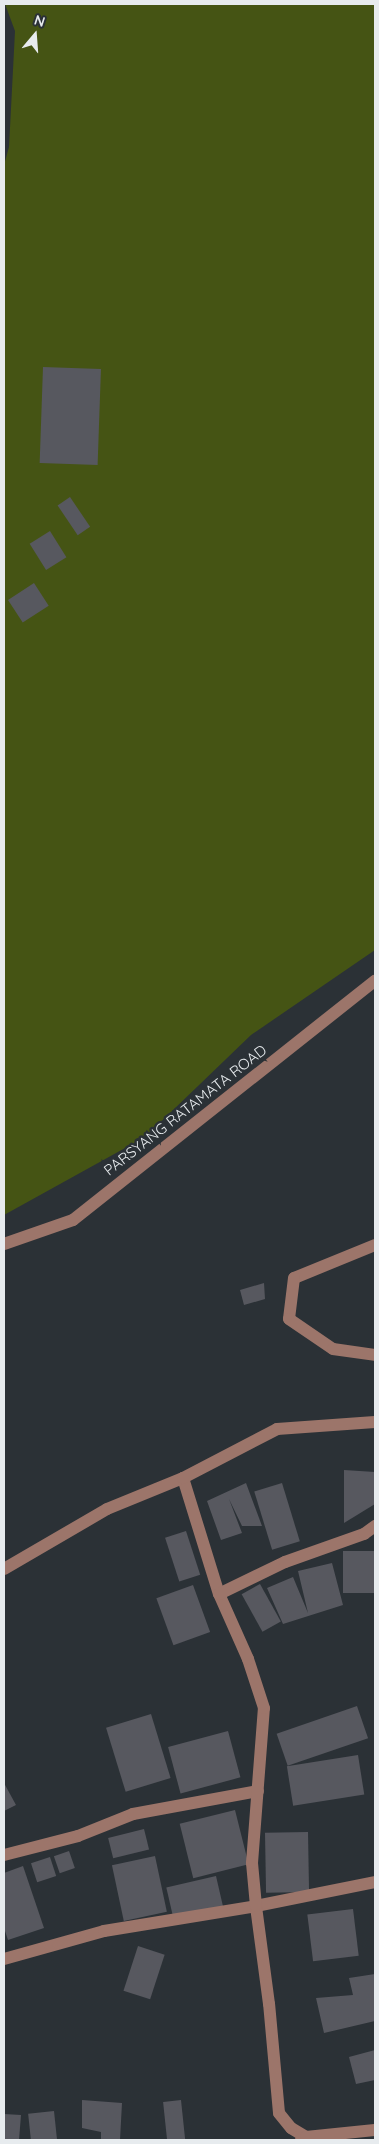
<!DOCTYPE html>
<html>
<head>
<meta charset="utf-8">
<style>
	body { margin:0 }
	#map { position:relative; width:379px; height:2144px; overflow:hidden; background:#2b3136; font-family:Quicksand,sans-serif }
	div>[style] { position:absolute }
	.green>* { inset:0; background:#455414 }
	.building>* { inset:0; background:#57585f; transform-origin:0 0 }
	.minor>* { height:12px; margin:-6px; padding:0 6px; transform-origin:6px; border-radius:6px; background:#9c756a }
	span { translate:-50% -50%; white-space:nowrap; text-align:center; line-height:1.15; -webkit-text-stroke:5px #2b3136; paint-order:stroke }
	.street-label { font-size:15px; color:#e7ebee }
	.frame { position:absolute; inset:0; border:5px solid #e7ebee; pointer-events:none }
	.north { position:absolute; left:10px; top:10px; width:50px; height:50px; -webkit-text-stroke:4px #2b3136; paint-order:stroke; rotate:18deg; font-size:14px; font-weight:700; line-height:20px; text-align:center; color:#e7ebee }
	.north::after { content:''; display:block; margin:auto; width:18px; height:22px; background:#e7ebee; clip-path:polygon(50% 0,100% 100%,50% 72%,0 100%) }
</style>
</head>
<body>
<div id="map">
	<div class="green">
		<div style="clip-path:polygon(5px 4px,375px 4px,375px 950px,251px 1035px,145px 1137px,4px 1215px,4px 165px,9px 147px,15px 31px)"></div>
	</div>
	<div class="building">
		<div style="left:43px;top:367px;width:58px;height:96px;rotate:2deg"></div>
		<div style="left:70px;top:497px;width:36px;height:15px;rotate:56deg"></div>
		<div style="left:50px;top:531px;width:31px;height:24px;rotate:58deg"></div>
		<div style="left:34px;top:583px;width:27px;height:31px;rotate:57deg"></div>
		<div style="clip-path:polygon(264px 1283px,265px 1299px,244px 1305px,240px 1290px)"></div>
		<div style="clip-path:polygon(344px 1470px,375px 1472px,375px 1504px,344px 1523px)"></div>
		<div style="clip-path:polygon(246px 1483px,262px 1526px,242px 1526px,229px 1499px,242px 1533px,221px 1540px,207px 1501px)"></div>
		<div style="left:282px;top:1483px;width:61px;height:29px;rotate:73deg"></div>
		<div style="left:186px;top:1531px;width:46px;height:22px;rotate:72deg"></div>
		<div style="left:375px;top:1551px;width:42px;height:32px;rotate:90deg"></div>
		<div style="clip-path:polygon(332px 1563px,343px 1605px,283px 1624px,267px 1588px,293px 1577px,308px 1613px,298px 1571px)"></div>
		<div style="left:260px;top:1584px;width:43px;height:21px;rotate:61deg"></div>
		<div style="left:193px;top:1585px;width:50px;height:39px;rotate:70deg"></div>
		<div style="left:357px;top:1706px;width:34px;height:85px;rotate:71deg"></div>
		<div style="left:151px;top:1714px;width:67px;height:47px;rotate:73deg"></div>
		<div style="left:228px;top:1731px;width:48px;height:62px;rotate:75deg"></div>
		<div style="left:358px;top:1755px;width:40px;height:72px;rotate:81deg"></div>
		<div style="clip-path:polygon(4px 1783px,16px 1805px,4px 1811px)"></div>
		<div style="left:235px;top:1810px;width:56px;height:57px;rotate:76deg"></div>
		<div style="left:144px;top:1829px;width:21px;height:37px;rotate:76deg"></div>
		<div style="left:308px;top:1832px;width:60px;height:43px;rotate:89deg"></div>
		<div style="left:69px;top:1851px;width:18px;height:16px;rotate:71deg"></div>
		<div style="left:155px;top:1856px;width:57px;height:44px;rotate:78deg"></div>
		<div style="left:50px;top:1857px;width:20px;height:20px;rotate:72deg"></div>
		<div style="clip-path:polygon(23px 1866px,44px 1928px,8px 1940px,4px 1928px,4px 1873px)"></div>
		<div style="left:216px;top:1876px;width:31px;height:51px;rotate:77deg"></div>
		<div style="left:353px;top:1909px;width:47px;height:46px;rotate:83deg"></div>
		<div style="left:138px;top:1946px;width:28px;height:47px;rotate:18deg"></div>
		<div style="clip-path:polygon(375px 1974px,375px 2021px,324px 2033px,316px 1998px,353px 1995px,349px 1978px)"></div>
		<div style="clip-path:polygon(375px 2050px,375px 2080px,356px 2084px,349px 2057px)"></div>
		<div style="clip-path:polygon(82px 2100px,122px 2103px,120px 2140px,101px 2140px,101px 2132px,82px 2128px)"></div>
		<div style="left:181px;top:2100px;width:40px;height:18px;rotate:84deg"></div>
		<div style="left:54px;top:2111px;width:29px;height:26px;rotate:84deg"></div>
		<div style="clip-path:polygon(4px 2114px,21px 2115px,19px 2140px,4px 2140px)"></div>
	</div>
	<div class="minor">
		<div style="left:4px;top:1244px;width:73px;rotate:-19.2deg"></div>
		<div style="left:73px;top:1220px;width:385px;rotate:-38.4deg"></div>
		<div style="left:375px;top:1245px;width:87px;rotate:157.8deg"></div>
		<div style="left:294px;top:1278px;width:41px;rotate:97deg"></div>
		<div style="left:289px;top:1319px;width:53px;rotate:34.3deg"></div>
		<div style="left:333px;top:1349px;width:42px;rotate:8.1deg"></div>
		<div style="left:183px;top:1478px;width:121px;rotate:72.8deg"></div>
		<div style="left:4px;top:1569px;width:119px;rotate:-30.2deg"></div>
		<div style="left:107px;top:1509px;width:82px;rotate:-22.2deg"></div>
		<div style="left:183px;top:1478px;width:106px;rotate:-27.5deg"></div>
		<div style="left:277px;top:1429px;width:98px;rotate:-4.1deg"></div>
		<div style="left:4px;top:1855px;width:76px;rotate:-14.4deg"></div>
		<div style="left:78px;top:1836px;width:59px;rotate:-21.8deg"></div>
		<div style="left:133px;top:1814px;width:127px;rotate:-10.4deg"></div>
		<div style="left:4px;top:1959px;width:104px;rotate:-15.6deg"></div>
		<div style="left:104px;top:1931px;width:154px;rotate:-9.3deg"></div>
		<div style="left:256px;top:1906px;width:121px;rotate:-11.4deg"></div>
		<div style="left:306px;top:2137px;width:17px;rotate:-149deg"></div>
		<div style="left:291px;top:2128px;width:19px;rotate:-129deg"></div>
		<div style="left:279px;top:2113px;width:109px;rotate:-95.2deg"></div>
		<div style="left:269px;top:2004px;width:99px;rotate:-97.6deg"></div>
		<div style="left:256px;top:1906px;width:43px;rotate:-95.3deg"></div>
		<div style="left:252px;top:1863px;width:155px;rotate:-85.6deg"></div>
		<div style="left:264px;top:1708px;width:52px;rotate:-108.1deg"></div>
		<div style="left:248px;top:1659px;width:71px;rotate:-114deg"></div>
		<div style="left:219px;top:1594px;width:73px;rotate:-25.9deg"></div>
		<div style="left:285px;top:1562px;width:84px;rotate:-19.5deg"></div>
		<div style="left:364px;top:1534px;width:14px;rotate:-36deg"></div>
		<div style="left:301px;top:2140px;width:6px;rotate:-31deg"></div>
		<div style="left:306px;top:2137px;width:69px;rotate:-5.8deg"></div>
	</div>
	<div class="street-label">
		<span style="left:185px;top:1110px;rotate:-38deg">PARSYANG RATAMATA ROAD</span>
	</div>
	<div class="frame"></div>
	<div class="north">N</div>
</div>
</body>
</html>
